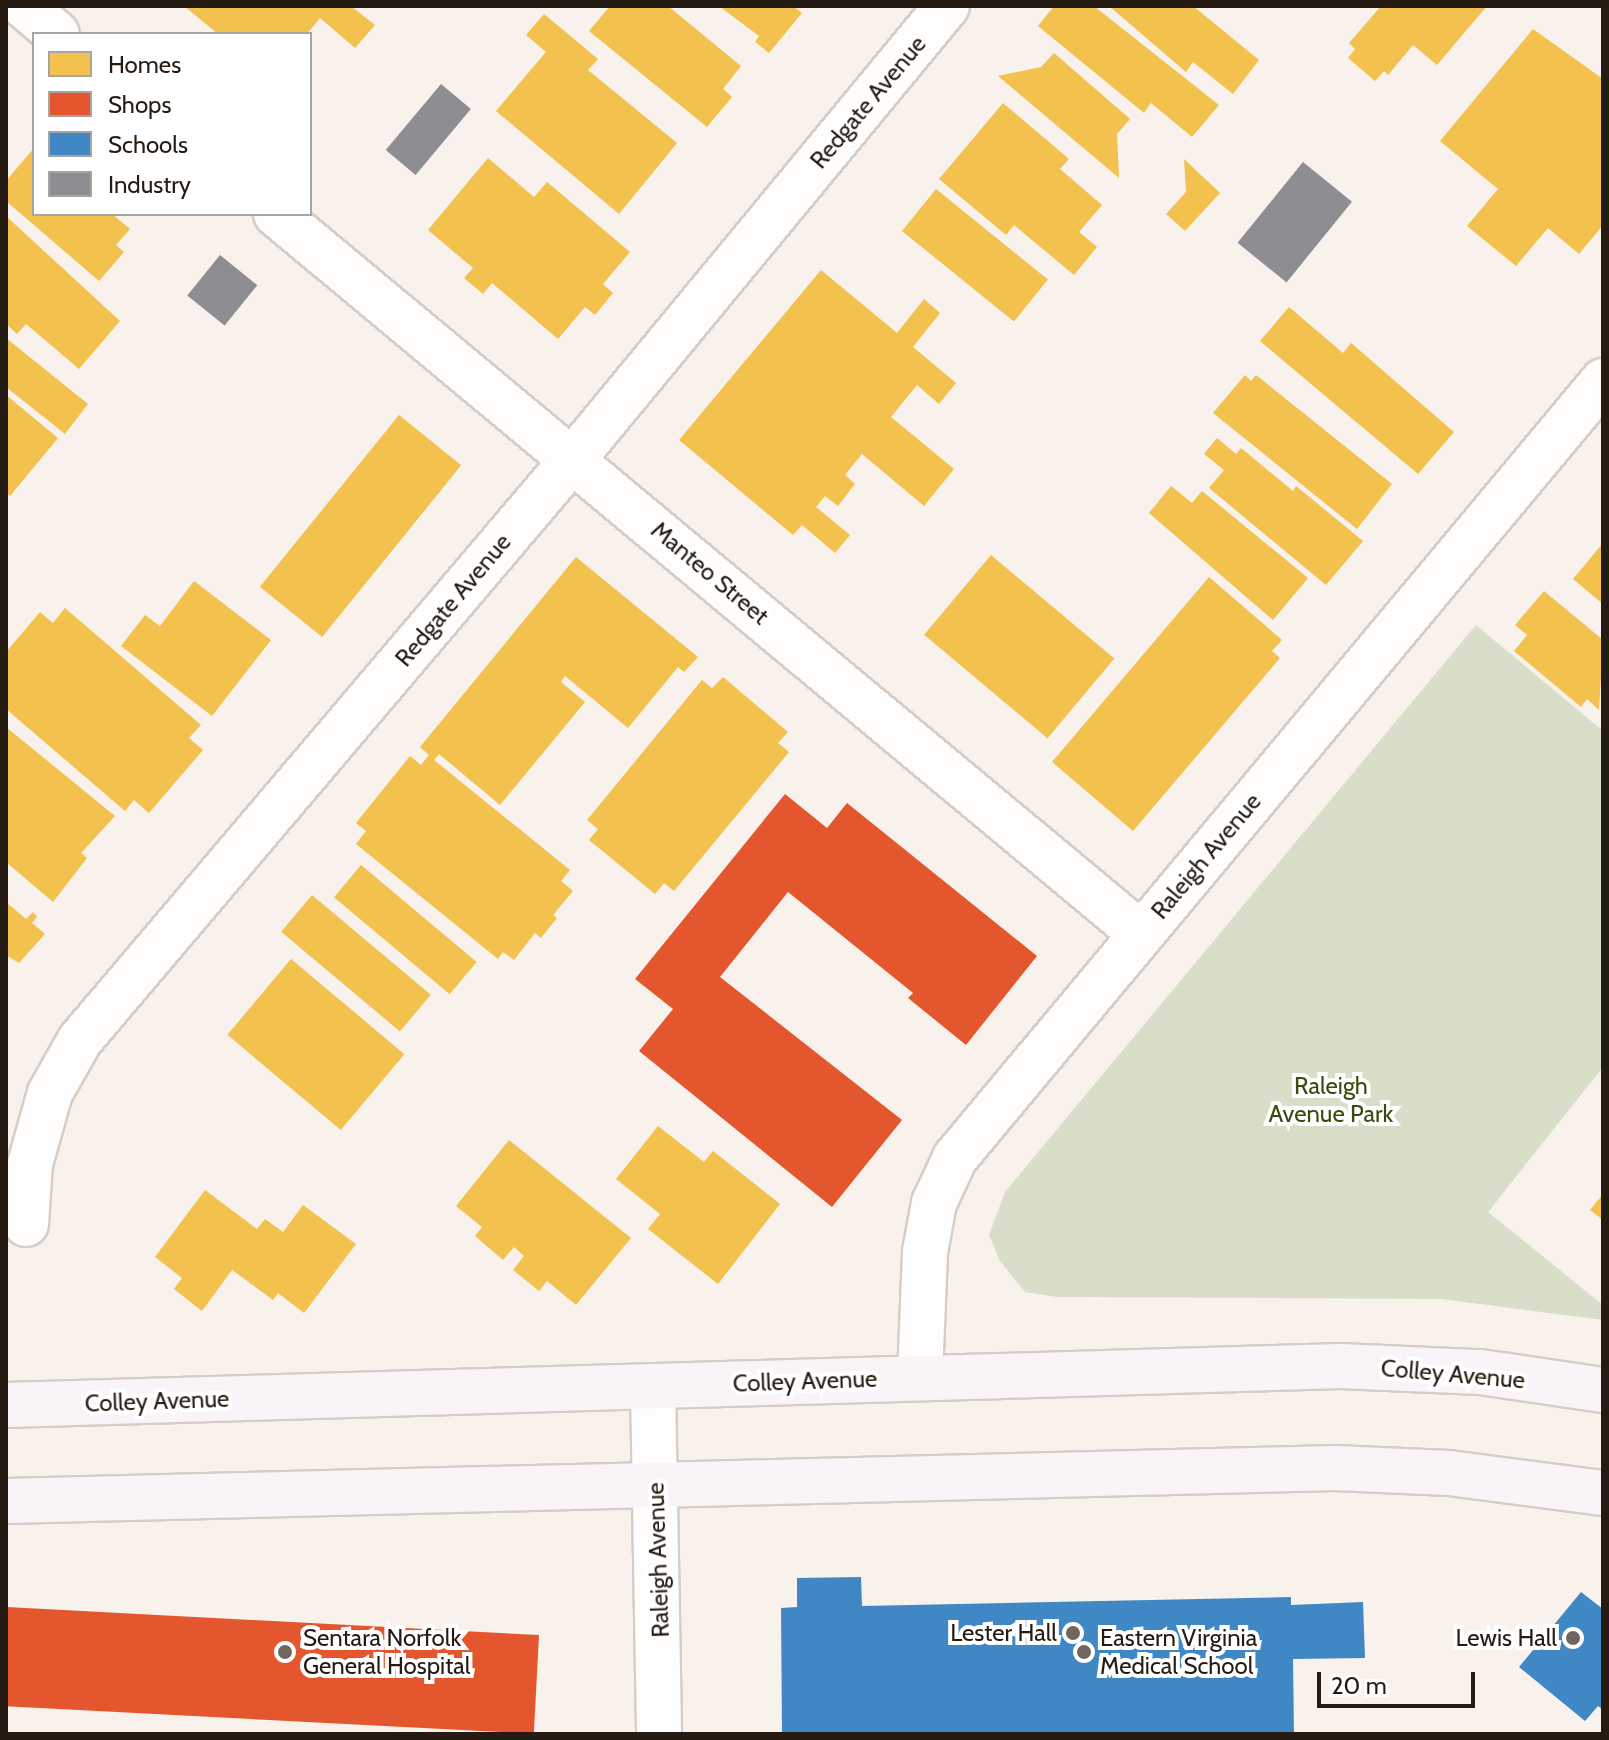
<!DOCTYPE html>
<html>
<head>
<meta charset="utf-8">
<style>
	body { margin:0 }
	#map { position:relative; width:1609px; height:1740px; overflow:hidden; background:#f8f1ec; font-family:Cabin,sans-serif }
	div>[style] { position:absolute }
	.green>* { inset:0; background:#d9dec8 }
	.homes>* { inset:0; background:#f2c14e; transform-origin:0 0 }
	.shops>* { inset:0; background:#e4572e; transform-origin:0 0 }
	.schools>* { inset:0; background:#3f88c5 }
	.industry>* { inset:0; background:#8d8d92; transform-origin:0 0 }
	.roads { filter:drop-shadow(2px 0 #d6cdc6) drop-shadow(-2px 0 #d6cdc6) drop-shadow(0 2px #d6cdc6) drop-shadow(0 -2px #d6cdc6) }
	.minor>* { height:44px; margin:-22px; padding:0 22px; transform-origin:22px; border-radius:22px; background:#fefdfc }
	.secondary>* { height:44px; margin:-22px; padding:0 22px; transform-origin:22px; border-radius:22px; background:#f8f4f8 }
	.dots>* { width:22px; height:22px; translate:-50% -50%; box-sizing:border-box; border:4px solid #fff; border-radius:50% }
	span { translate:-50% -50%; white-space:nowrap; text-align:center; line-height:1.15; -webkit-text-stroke:8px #fff; paint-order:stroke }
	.street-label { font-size:24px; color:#261b12 }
	.park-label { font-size:24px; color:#374d0f }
	.poi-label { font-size:24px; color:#261b12 }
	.right { translate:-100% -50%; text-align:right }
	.left { translate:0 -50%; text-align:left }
	.frame { position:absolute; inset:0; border:8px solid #261b12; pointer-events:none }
	.legend { position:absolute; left:32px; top:32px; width:280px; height:184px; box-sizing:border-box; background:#fff; border:2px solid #a8a4a0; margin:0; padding:10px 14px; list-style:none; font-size:24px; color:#261b12 }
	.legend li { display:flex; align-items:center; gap:16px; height:40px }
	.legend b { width:40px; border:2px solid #a8a4a0 }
	.scale { position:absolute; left:1317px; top:1672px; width:158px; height:36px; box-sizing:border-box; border:4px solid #261b12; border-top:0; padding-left:10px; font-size:24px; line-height:28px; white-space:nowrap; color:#261b12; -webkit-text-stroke:6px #fff; paint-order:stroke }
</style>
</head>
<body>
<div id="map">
	<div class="green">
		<div style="clip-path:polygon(1476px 625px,1603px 731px,1603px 1067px,1488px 1212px,1603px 1305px,1603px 1320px,1441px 1299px,1057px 1297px,1025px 1292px,1000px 1261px,989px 1235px,1005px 1192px)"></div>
	</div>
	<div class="homes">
		<div style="clip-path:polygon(184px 6px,351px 6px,375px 25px,355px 48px,320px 18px,307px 34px,218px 34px)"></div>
		<div style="clip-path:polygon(610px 6px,668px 6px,741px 66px,723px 89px,732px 97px,707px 127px,589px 31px)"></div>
		<div style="clip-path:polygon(719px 6px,793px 6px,802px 13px,769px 53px,755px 42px,759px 36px)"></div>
		<div style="clip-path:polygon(1054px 6px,1094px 6px,1219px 105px,1192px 137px,1151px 103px,1144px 113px,1038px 26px)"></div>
		<div style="clip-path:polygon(1109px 6px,1193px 6px,1259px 60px,1233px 94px,1193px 62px,1186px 72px)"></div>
		<div style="clip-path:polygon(1381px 6px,1487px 6px,1437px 65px,1413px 45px,1388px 75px,1384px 71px,1375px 81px,1348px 58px,1355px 49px,1349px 43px)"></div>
		<div style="clip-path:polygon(544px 14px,598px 59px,588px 70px,677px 143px,619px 214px,496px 111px,546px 52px,526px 35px)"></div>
		<div style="clip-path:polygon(1533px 29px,1603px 79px,1603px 225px,1579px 254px,1548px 228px,1516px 266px,1467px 226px,1498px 189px,1440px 141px)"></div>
		<div style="clip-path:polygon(1054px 53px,1130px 119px,1117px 134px,1119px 178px,998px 76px,1041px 67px)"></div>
		<div style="clip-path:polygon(1003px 103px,1069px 159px,1060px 169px,1102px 205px,1079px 232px,1097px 247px,1074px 275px,1014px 225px,1006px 235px,939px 179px)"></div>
		<div style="clip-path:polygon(34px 148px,34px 214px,112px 214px,130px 229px,116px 245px,124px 252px,99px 281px,6px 201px,6px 181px)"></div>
		<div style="clip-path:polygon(488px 158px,534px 197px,547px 182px,630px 252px,603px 284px,613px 293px,595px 315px,585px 307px,558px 339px,492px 283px,483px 294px,464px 278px,473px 268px,428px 230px)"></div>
		<div style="clip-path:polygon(1184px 159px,1220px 193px,1185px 231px,1166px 214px,1186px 192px)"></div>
		<div style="left:936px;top:189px;width:144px;height:54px;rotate:39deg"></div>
		<div style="clip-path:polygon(6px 216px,120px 321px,79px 369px,26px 324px,17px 334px,6px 324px)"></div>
		<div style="clip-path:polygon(821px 270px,897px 333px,924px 299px,940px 313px,913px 347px,956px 383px,939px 404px,917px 385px,891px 417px,954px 469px,924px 506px,862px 454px,845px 475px,855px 484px,838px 506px,825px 496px,816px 507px,850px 535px,835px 553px,802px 525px,793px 535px,679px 440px)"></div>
		<div style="clip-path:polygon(1289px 307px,1343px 353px,1351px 343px,1454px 432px,1418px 474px,1260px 341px)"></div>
		<div style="clip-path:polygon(6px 338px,88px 404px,65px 434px,6px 387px)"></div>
		<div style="clip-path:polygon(1245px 375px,1251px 381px,1256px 375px,1392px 484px,1357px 529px,1213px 413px)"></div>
		<div style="clip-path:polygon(6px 395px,58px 438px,10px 496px,6px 493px)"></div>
		<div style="left:399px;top:415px;width:80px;height:221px;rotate:39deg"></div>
		<div style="clip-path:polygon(1217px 438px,1236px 454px,1241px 448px,1293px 491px,1296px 486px,1363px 541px,1326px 585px,1209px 488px,1224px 470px,1204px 454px)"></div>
		<div style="clip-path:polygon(1171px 486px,1192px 503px,1202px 491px,1308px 578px,1273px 620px,1149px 513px)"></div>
		<div style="clip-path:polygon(1603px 543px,1603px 604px,1573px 579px)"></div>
		<div style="left:991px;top:555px;width:161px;height:104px;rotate:40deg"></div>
		<div style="clip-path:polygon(576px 557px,698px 657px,684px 672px,678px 667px,628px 728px,565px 676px,561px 682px,585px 702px,500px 805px,439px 754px,434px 760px,570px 870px,561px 881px,573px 891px,553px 915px,557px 918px,541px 938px,535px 933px,514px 960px,503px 952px,498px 959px,356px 844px,366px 831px,356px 823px,410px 756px,421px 765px,429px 755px,420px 747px)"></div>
		<div style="clip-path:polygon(1209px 577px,1282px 640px,1272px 651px,1280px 658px,1133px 831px,1052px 762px)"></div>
		<div style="clip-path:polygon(194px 581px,271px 640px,212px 716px,121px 646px,145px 615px,160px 626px)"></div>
		<div style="clip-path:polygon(1544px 591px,1603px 640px,1599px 710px,1587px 699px,1581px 707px,1514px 651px,1527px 635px,1515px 625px)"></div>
		<div style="clip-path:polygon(65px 608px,201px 725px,189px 738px,203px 750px,149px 813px,134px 800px,125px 811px,6px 709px,6px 652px,40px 612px,53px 623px)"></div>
		<div style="clip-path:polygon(723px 677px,788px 732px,778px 743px,789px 752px,674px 891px,664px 883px,655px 894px,589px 840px,598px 829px,587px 820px,702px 680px,712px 688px)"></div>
		<div style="clip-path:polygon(6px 727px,115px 816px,81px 853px,87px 858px,53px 902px,6px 862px)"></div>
		<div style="left:361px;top:865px;width:151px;height:42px;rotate:40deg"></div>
		<div style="left:312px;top:895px;width:155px;height:48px;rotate:40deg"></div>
		<div style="clip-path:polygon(6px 902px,26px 919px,33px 912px,37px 917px,32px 923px,45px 934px,19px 963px,6px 955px)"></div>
		<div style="left:291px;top:959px;width:148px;height:99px;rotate:40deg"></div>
		<div style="clip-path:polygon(658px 1126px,704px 1162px,713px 1151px,780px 1204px,718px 1284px,648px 1229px,660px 1214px,616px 1179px)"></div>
		<div style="clip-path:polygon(509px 1140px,631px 1238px,576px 1305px,547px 1281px,539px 1291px,513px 1270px,524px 1256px,514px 1247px,503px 1260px,475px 1236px,482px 1227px,456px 1206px)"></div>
		<div style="clip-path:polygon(205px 1190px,257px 1229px,265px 1219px,283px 1232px,303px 1205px,356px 1244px,304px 1313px,278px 1293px,273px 1300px,232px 1270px,202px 1311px,174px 1289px,182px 1278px,155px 1257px)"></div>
		<div style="clip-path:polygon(1603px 1194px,1603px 1220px,1590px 1210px)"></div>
	</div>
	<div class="shops">
		<div style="clip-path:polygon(785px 794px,827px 828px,847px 803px,1037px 956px,966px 1045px,908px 998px,913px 993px,788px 892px,720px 977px,902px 1120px,832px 1207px,639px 1051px,673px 1009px,635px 979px)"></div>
		<div style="left:539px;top:1635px;width:99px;height:533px;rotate:93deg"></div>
	</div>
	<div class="schools">
		<div style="clip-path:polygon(861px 1577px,862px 1606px,1291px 1597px,1291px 1605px,1363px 1602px,1365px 1658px,1293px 1659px,1294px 1734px,782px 1734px,781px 1608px,797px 1607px,797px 1578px)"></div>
		<div style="clip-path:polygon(1581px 1592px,1603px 1609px,1603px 1710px,1598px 1706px,1585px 1721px,1519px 1667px)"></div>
	</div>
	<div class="industry">
		<div style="left:441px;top:84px;width:39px;height:86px;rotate:40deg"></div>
		<div style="left:1303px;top:162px;width:63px;height:104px;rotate:39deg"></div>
		<div style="left:220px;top:255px;width:48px;height:52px;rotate:39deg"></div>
	</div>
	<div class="roads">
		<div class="minor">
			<div style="left:24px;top:6px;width:43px;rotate:40.3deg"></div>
			<div style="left:276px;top:214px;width:1125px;rotate:39.77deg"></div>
			<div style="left:26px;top:1224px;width:60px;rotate:-86.2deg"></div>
			<div style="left:30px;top:1164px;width:74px;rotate:-74.3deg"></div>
			<div style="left:50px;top:1093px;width:61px;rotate:-60.5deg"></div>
			<div style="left:80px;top:1040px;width:763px;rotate:-49.68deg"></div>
			<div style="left:574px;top:458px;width:586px;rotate:-50.47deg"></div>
			<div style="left:920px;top:1377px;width:125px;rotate:-87.7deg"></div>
			<div style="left:925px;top:1252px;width:50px;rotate:-79.6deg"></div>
			<div style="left:934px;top:1203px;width:50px;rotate:-65deg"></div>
			<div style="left:955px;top:1158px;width:1012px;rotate:-50.17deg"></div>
			<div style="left:653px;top:1386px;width:348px;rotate:89deg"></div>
		</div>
		<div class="secondary">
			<div style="left:6px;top:1405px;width:1335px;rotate:-1.67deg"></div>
			<div style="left:1340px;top:1366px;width:140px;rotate:2.5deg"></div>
			<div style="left:1480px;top:1372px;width:124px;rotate:8.3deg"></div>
			<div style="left:6px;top:1501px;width:1329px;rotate:-1.42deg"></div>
			<div style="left:1335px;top:1468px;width:114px;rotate:2.5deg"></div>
			<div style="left:1449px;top:1473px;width:155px;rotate:7.4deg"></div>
		</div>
	</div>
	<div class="dots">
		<div style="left:1073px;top:1633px;background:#70665e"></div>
		<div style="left:1573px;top:1638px;background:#70665e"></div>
		<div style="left:285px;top:1652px;background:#70665e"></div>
		<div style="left:1084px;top:1652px;background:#70665e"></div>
	</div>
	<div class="street-label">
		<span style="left:868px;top:102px;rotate:-50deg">Redgate Avenue</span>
		<span style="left:710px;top:573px;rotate:40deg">Manteo Street</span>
		<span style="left:453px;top:600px;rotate:-50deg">Redgate Avenue</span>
		<span style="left:1206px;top:856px;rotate:-50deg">Raleigh Avenue</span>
		<span style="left:1453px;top:1374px;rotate:5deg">Colley Avenue</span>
		<span style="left:805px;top:1381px;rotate:-2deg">Colley Avenue</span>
		<span style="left:157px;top:1401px;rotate:-2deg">Colley Avenue</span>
		<span style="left:658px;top:1560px;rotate:-92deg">Raleigh Avenue</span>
	</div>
	<div class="park-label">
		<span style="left:1331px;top:1100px">Raleigh<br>Avenue Park</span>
	</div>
	<div class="poi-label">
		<span class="right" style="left:1057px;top:1633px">Lester Hall</span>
		<span class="left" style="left:303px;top:1652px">Sentara Norfolk<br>General Hospital</span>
		<span class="left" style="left:1100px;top:1652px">Eastern Virginia<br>Medical School</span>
		<span class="right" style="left:1557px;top:1638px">Lewis Hall</span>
	</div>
	<div class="frame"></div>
	<ul class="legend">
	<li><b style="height:22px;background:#f2c14e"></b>Homes</li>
	<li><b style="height:22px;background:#e4572e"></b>Shops</li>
	<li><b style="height:22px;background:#3f88c5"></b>Schools</li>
	<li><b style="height:22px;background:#8d8d92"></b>Industry</li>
	</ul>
	<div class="scale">20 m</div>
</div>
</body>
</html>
